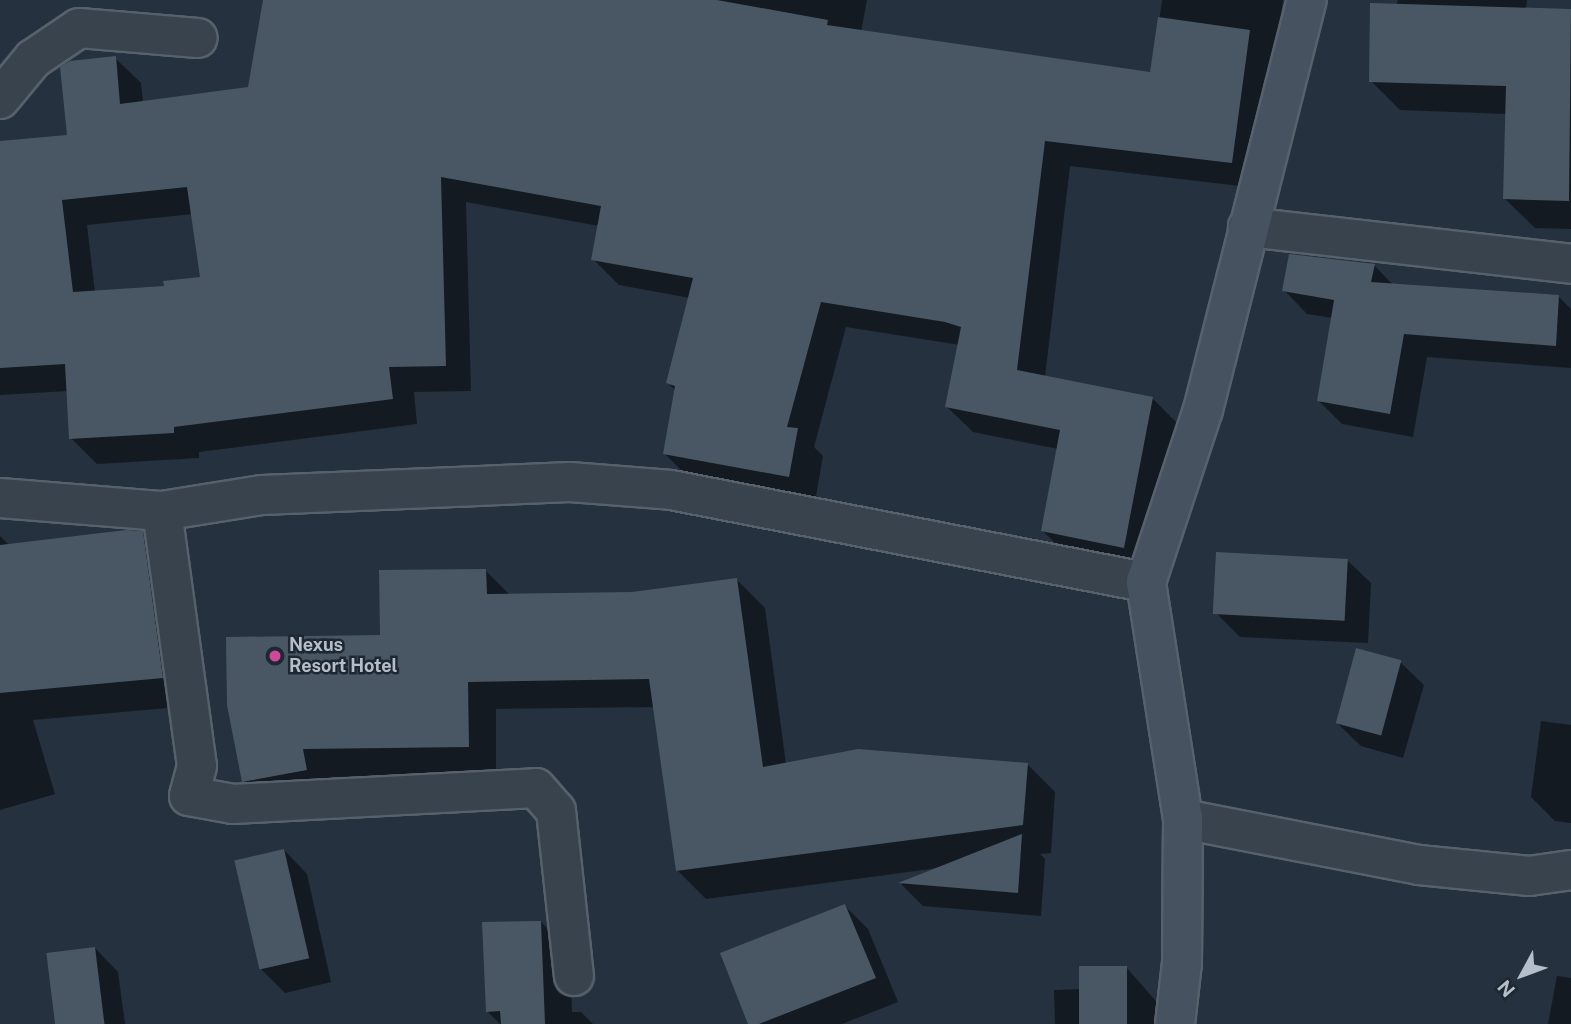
<!DOCTYPE html>
<html>
<head>
<meta charset="utf-8">
<style>
	body { margin:0 }
	#map { position:relative; width:1571px; height:1024px; overflow:hidden; background:#25313e; font-family:"Public Sans",sans-serif }
	div>[style] { position:absolute }
	.shadow>* { inset:0; background:#0007 }
	.building>* { inset:0; background:#495764; transform-origin:0 0 }
	.roads { filter:drop-shadow(2px 0 #57616c) drop-shadow(-2px 0 #57616c) drop-shadow(0 2px #57616c) drop-shadow(0 -2px #57616c) }
	.street>* { height:38px; margin:-19px; padding:0 19px; transform-origin:19px; border-radius:19px; background:#39434e }
	.secondary>* { height:38px; margin:-19px; padding:0 19px; transform-origin:19px; border-radius:19px; background:#475261 }
	.dots>* { width:19px; height:19px; translate:-50% -50%; box-sizing:border-box; border:4px solid #1e2833; border-radius:50% }
	span { translate:-50% -50%; white-space:nowrap; text-align:center; line-height:1.15; -webkit-text-stroke:5px #1e2833; paint-order:stroke }
	.poi-label { font-size:18px; color:#b5bec9; font-weight:700 }
	.left { translate:0 -50%; text-align:left }
	.north { position:absolute; left:1487px; top:940px; width:70px; height:70px; -webkit-text-stroke:5px #1e2833; paint-order:stroke; rotate:229deg; font-size:19px; font-weight:700; line-height:28px; text-align:center; color:#b5bec9 }
	.north::after { content:''; display:block; margin:auto; width:24px; height:32px; background:#b5bec9; clip-path:polygon(50% 0,100% 100%,50% 72%,0 100%) }
</style>
</head>
<body>
<div id="map">
	<div class="shadow">
		<div style="clip-path:polygon(evenodd,265px 0,867px 0,861px 32px,1152px 74px,1162px 0,1283px 0,1257px 188px,1070px 166px,1045px 377px,1152px 398px,1178px 424px,1149px 573px,1069px 557px,1043px 531px,1058px 449px,973px 432px,947px 407px,960px 345px,846px 327px,814px 447px,823px 456px,815px 502px,691px 480px,665px 454px,676px 391px,668px 383px,690px 298px,619px 285px,593px 259px,599px 226px,466px 202px,471px 391px,414px 392px,417px 424px,199px 452px,199px 458px,97px 464px,71px 438px,68px 391px,0 395px,0 143px,69px 136px,115px 58px,141px 83px,143px 103px,250px 89px,265px 0,193px 214px,202px 278px,166px 288px,95px 292px,87px 225px,193px 214px)"></div>
		<div style="clip-path:polygon(1398px 0,1527px 0,1526px 10px,1571px 11px,1571px 229px,1535px 228px,1505px 199px,1507px 114px,1400px 110px,1371px 81px)"></div>
		<div style="clip-path:polygon(1374px 265px,1394px 286px,1559px 297px,1571px 309px,1571px 368px,1427px 357px,1413px 437px,1342px 424px,1319px 401px,1333px 318px,1307px 314px,1284px 290px)"></div>
		<div style="clip-path:polygon(142px 533px,171px 562px,190px 706px,33px 720px,55px 794px,0 810px,0 536px,10px 546px)"></div>
		<div style="clip-path:polygon(1347px 560px,1371px 583px,1368px 643px,1240px 637px,1216px 613px)"></div>
		<div style="clip-path:polygon(485px 570px,510px 595px,633px 594px,737px 580px,765px 608px,786px 764px,1027px 764px,1055px 792px,1051px 853px,1040px 854px,1045px 859px,1041px 916px,923px 906px,901px 884px,938px 868px,706px 899px,677px 870px,655px 707px,496px 709px,496px 774px,330px 777px,335px 797px,272px 809px,244px 781px,382px 637px)"></div>
		<div style="clip-path:polygon(1400px 662px,1424px 685px,1403px 758px,1361px 746px,1337px 723px)"></div>
		<div style="clip-path:polygon(1541px 721px,1571px 725px,1571px 823px,1555px 821px,1531px 797px)"></div>
		<div style="clip-path:polygon(284px 850px,307px 874px,331px 982px,285px 993px,261px 969px)"></div>
		<div style="clip-path:polygon(845px 906px,868px 929px,898px 1002px,842px 1024px,750px 1024px)"></div>
		<div style="clip-path:polygon(541px 922px,570px 951px,572px 1012px,581px 1012px,593px 1024px,500px 1024px,487px 1011px)"></div>
		<div style="clip-path:polygon(95px 948px,118px 972px,125px 1024px,56px 1024px)"></div>
		<div style="clip-path:polygon(1126px 967px,1162px 1008px,1162px 1024px,1055px 1024px,1054px 990px,1082px 989px)"></div>
		<div style="clip-path:polygon(1557px 976px,1571px 978px,1571px 1024px,1548px 1024px)"></div>
	</div>
	<div class="building">
		<div style="clip-path:polygon(evenodd,263px 0,717px 0,828px 20px,827px 25px,1150px 72px,1158px 17px,1250px 30px,1232px 163px,1045px 141px,1017px 370px,1153px 397px,1124px 548px,1041px 531px,1060px 430px,945px 407px,961px 327px,945px 322px,821px 302px,787px 427px,798px 428px,789px 477px,663px 454px,675px 386px,666px 383px,693px 278px,591px 260px,601px 206px,441px 177px,446px 366px,389px 367px,393px 399px,174px 427px,174px 433px,69px 439px,65px 364px,0 368px,0 141px,67px 135px,60px 67px,70px 61px,116px 56px,120px 104px,248px 87px,263px 0,187px 187px,200px 277px,163px 281px,164px 286px,73px 292px,62px 200px,187px 187px)"></div>
		<div style="clip-path:polygon(1370px 3px,1571px 9px,1569px 201px,1503px 199px,1506px 86px,1369px 82px)"></div>
		<div style="clip-path:polygon(1289px 254px,1375px 264px,1371px 282px,1559px 295px,1556px 346px,1404px 334px,1390px 414px,1317px 401px,1334px 300px,1282px 291px)"></div>
		<div style="clip-path:polygon(126px 530px,143px 531px,163px 678px,0 693px,0 545px)"></div>
		<div style="left:1216px;top:552px;width:132px;height:62px;rotate:3deg"></div>
		<div style="clip-path:polygon(486px 569px,487px 594px,632px 592px,737px 578px,763px 767px,858px 749px,1028px 763px,1023px 825px,676px 871px,649px 679px,468px 682px,469px 747px,303px 749px,307px 770px,242px 782px,227px 705px,226px 637px,380px 635px,379px 570px)"></div>
		<div style="left:1356px;top:648px;width:47px;height:78px;rotate:15deg"></div>
		<div style="clip-path:polygon(1022px 834px,1018px 893px,898px 883px)"></div>
		<div style="left:284px;top:849px;width:112px;height:51px;rotate:77deg"></div>
		<div style="clip-path:polygon(845px 904px,876px 978px,759px 1024px,748px 1024px,720px 953px)"></div>
		<div style="clip-path:polygon(541px 921px,545px 1024px,501px 1024px,500px 1011px,486px 1012px,482px 922px)"></div>
		<div style="left:95px;top:947px;width:78px;height:49px;rotate:83deg"></div>
		<div style="left:1079px;top:966px;width:48px;height:58px"></div>
	</div>
	<div class="roads">
		<div class="street">
			<div style="left:0;top:99px;width:52px;rotate:-50.5deg"></div>
			<div style="left:33px;top:59px;width:55px;rotate:-34deg"></div>
			<div style="left:79px;top:28px;width:119px;rotate:4.8deg"></div>
			<div style="left:1248px;top:227px;width:325px;rotate:6.5deg"></div>
			<div style="left:0;top:498px;width:163px;rotate:4.6deg"></div>
			<div style="left:162px;top:511px;width:101px;rotate:-9.1deg"></div>
			<div style="left:262px;top:495px;width:308px;rotate:-2.4deg"></div>
			<div style="left:570px;top:482px;width:101px;rotate:4.5deg"></div>
			<div style="left:671px;top:490px;width:484px;rotate:11deg"></div>
			<div style="left:162px;top:511px;width:257px;rotate:82.2deg"></div>
			<div style="left:197px;top:766px;width:31px;rotate:105deg"></div>
			<div style="left:189px;top:796px;width:45px;rotate:10.3deg"></div>
			<div style="left:233px;top:804px;width:303px;rotate:-3deg"></div>
			<div style="left:536px;top:788px;width:30px;rotate:49deg"></div>
			<div style="left:556px;top:811px;width:166px;rotate:83.8deg"></div>
			<div style="left:1183px;top:819px;width:240px;rotate:11deg"></div>
			<div style="left:1419px;top:865px;width:111px;rotate:5.7deg"></div>
			<div style="left:1529px;top:876px;width:42px;rotate:-8.1deg"></div>
		</div>
		<div class="secondary">
			<div style="left:1175px;top:1024px;width:61px;rotate:-83.5deg"></div>
			<div style="left:1182px;top:963px;width:144px;rotate:-89.6deg"></div>
			<div style="left:1183px;top:819px;width:240px;rotate:-98.9deg"></div>
			<div style="left:1146px;top:582px;width:181px;rotate:-71.7deg"></div>
			<div style="left:1203px;top:410px;width:423px;rotate:-75.8deg"></div>
		</div>
	</div>
	<div class="dots">
		<div style="left:275px;top:656px;background:#d1479c"></div>
	</div>
	<div class="poi-label">
		<span class="left" style="left:289px;top:656px">Nexus<br>Resort Hotel</span>
	</div>
	<div class="north">N</div>
</div>
</body>
</html>
